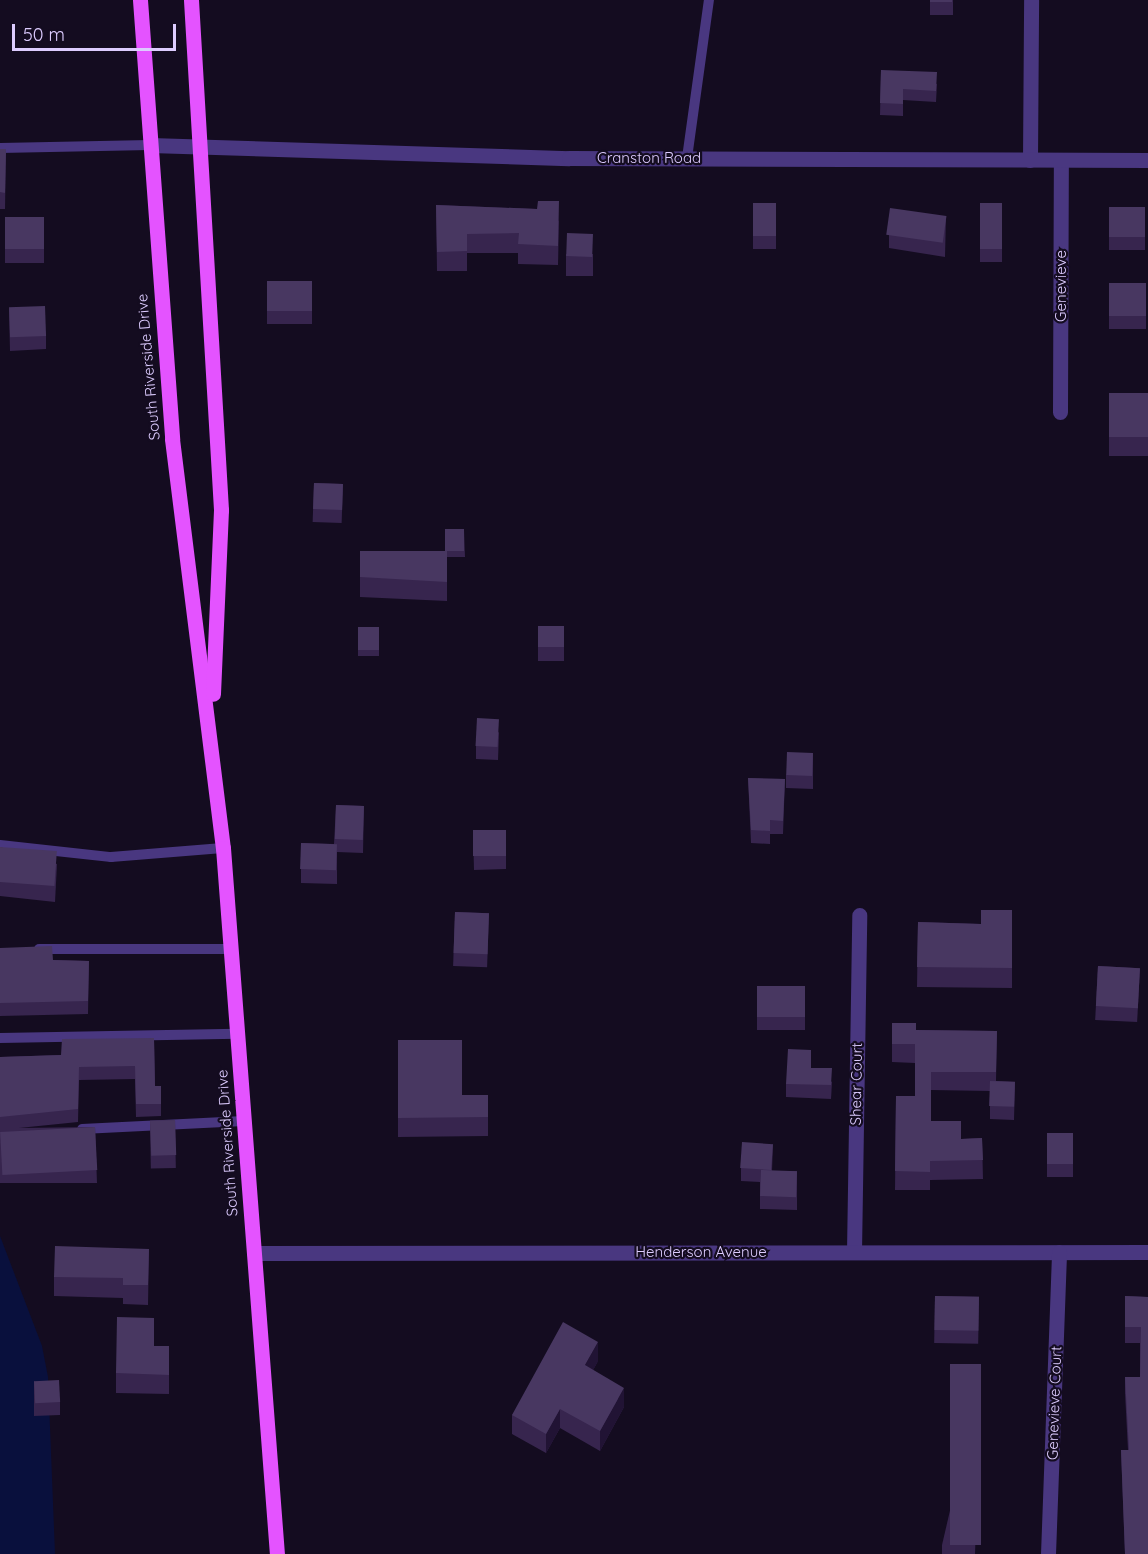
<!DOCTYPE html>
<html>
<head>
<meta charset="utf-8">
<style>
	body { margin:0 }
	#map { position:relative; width:1148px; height:1554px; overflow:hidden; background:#140c20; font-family:Quicksand,sans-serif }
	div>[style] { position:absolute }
	.water>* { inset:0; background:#09103d }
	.service>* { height:10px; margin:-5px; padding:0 5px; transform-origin:5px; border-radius:5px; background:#493780 }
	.minor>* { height:15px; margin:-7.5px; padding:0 7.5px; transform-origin:7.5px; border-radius:7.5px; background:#493780 }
	.tertiary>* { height:15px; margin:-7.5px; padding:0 7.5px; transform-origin:7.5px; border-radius:7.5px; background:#493780 }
	.primary>* { height:15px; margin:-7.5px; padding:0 7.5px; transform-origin:7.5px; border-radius:7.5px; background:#e453ff }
	.wall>* { inset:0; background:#37254e; transform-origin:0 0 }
	.shaded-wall>* { inset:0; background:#211334 }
	.building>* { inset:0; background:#483761; transform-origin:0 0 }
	span { translate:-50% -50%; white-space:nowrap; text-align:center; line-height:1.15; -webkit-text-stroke:4.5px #140c20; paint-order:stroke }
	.street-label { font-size:15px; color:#dcf }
	.scale { position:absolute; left:12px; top:24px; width:164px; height:27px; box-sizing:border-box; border:3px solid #dcf; border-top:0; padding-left:8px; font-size:18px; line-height:21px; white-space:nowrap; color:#dcf; -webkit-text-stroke:4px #140c20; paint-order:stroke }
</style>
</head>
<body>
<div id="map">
	<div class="water">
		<div style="clip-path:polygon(0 1236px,42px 1346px,48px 1377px,55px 1554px,0 1554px)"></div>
	</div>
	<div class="service">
		<div style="left:0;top:148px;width:150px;rotate:-1.1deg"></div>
		<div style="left:687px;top:158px;width:160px;rotate:-82.1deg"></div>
		<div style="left:0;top:845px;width:112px;rotate:6.2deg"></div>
		<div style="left:111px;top:857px;width:112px;rotate:-4.6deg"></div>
		<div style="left:39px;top:949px;width:192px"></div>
		<div style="left:0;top:1038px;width:237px;rotate:-1deg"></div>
		<div style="left:82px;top:1129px;width:162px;rotate:-2.8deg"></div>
	</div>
	<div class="minor">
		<div style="left:1030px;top:160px;width:160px;rotate:-89.6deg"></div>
		<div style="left:1060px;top:412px;width:252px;rotate:-89.8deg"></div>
		<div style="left:854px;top:1252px;width:337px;rotate:-89.1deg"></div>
		<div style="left:254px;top:1253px;width:894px;rotate:-0.06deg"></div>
		<div style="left:1048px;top:1554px;width:302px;rotate:-87.9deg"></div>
	</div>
	<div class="tertiary">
		<div style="left:150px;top:145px;width:419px;rotate:1.8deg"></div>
		<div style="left:569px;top:158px;width:579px;rotate:0.2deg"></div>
	</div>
	<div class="primary">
		<div style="left:140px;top:0;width:440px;rotate:85.8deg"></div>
		<div style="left:172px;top:439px;width:412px;rotate:82.9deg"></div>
		<div style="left:223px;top:848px;width:708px;rotate:85.63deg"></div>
		<div style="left:191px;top:0;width:511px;rotate:86.63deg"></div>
		<div style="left:221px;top:510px;width:184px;rotate:92.5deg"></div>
	</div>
	<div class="wall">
		<div style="left:930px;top:0;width:23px;height:15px"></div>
		<div style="clip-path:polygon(881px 70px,937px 84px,936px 102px,903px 100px,903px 116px,880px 115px)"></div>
		<div style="clip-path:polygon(0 149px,6px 149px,5px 209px,0 209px)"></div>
		<div style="left:776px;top:203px;width:46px;height:23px;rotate:90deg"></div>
		<div style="left:980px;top:203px;width:22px;height:59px"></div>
		<div style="clip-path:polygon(436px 205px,537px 209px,559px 221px,558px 265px,518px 264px,518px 253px,467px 253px,467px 271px,437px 271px)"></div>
		<div style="left:1145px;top:207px;width:43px;height:36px;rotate:90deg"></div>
		<div style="clip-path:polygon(946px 216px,945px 257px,889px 248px,889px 235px)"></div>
		<div style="left:5px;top:217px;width:39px;height:46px"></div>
		<div style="left:593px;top:254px;width:22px;height:27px;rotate:90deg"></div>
		<div style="left:267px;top:281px;width:45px;height:43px"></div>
		<div style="left:1146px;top:283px;width:46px;height:37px;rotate:90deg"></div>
		<div style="clip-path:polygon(9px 308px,46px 336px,46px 349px,10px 351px)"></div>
		<div style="left:1109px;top:393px;width:39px;height:63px"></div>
		<div style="left:314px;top:483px;width:29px;height:39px;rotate:2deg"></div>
		<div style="clip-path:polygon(464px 529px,465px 557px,447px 557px,447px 601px,360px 597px,360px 551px,445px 551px)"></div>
		<div style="left:538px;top:626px;width:26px;height:35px"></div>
		<div style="left:358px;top:627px;width:21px;height:29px"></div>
		<div style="clip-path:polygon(499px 732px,498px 760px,476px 759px,476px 746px)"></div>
		<div style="clip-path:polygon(813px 753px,813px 789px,786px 788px,786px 775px)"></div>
		<div style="clip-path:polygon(748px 778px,785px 779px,783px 834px,770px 834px,770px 844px,751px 843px)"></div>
		<div style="clip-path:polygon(336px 805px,364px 806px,363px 853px,337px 852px,337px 884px,301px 883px,301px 843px,334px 844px)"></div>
		<div style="clip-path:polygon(473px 831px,506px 856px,506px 869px,474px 870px)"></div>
		<div style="clip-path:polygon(0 847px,57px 864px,55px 902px,0 896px)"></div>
		<div style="clip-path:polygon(1012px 910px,1012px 988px,917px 987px,918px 922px,981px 924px)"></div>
		<div style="left:455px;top:912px;width:34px;height:54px;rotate:2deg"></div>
		<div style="clip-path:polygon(0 948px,53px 960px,89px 961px,88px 1014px,0 1016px)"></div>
		<div style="left:1098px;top:966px;width:42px;height:54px;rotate:3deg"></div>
		<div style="left:805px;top:986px;width:44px;height:48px;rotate:90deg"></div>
		<div style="clip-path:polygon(892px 1023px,916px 1030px,997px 1031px,996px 1081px,1015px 1082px,1014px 1120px,990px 1119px,990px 1091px,931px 1090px,931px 1121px,961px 1139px,982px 1138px,983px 1179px,930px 1180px,930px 1190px,895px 1190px,896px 1096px,915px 1096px,915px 1063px,892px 1062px)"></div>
		<div style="clip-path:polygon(154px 1038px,155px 1086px,161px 1086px,161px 1116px,136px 1117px,135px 1079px,79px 1080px,78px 1122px,19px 1128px,95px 1127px,97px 1183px,0 1183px,0 1057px,61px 1055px)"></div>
		<div style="clip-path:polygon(398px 1040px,462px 1095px,488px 1095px,488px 1136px,398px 1137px)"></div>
		<div style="clip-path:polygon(811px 1068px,832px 1082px,831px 1099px,786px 1097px,786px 1084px)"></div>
		<div style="left:175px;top:1120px;width:48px;height:25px;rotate:89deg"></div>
		<div style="left:1073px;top:1133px;width:44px;height:26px;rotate:90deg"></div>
		<div style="clip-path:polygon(773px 1144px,772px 1171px,797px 1171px,797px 1210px,760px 1209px,760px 1182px,741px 1181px,741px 1168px)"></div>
		<div style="clip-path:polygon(149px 1249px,148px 1305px,123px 1304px,123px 1298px,54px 1296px,54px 1277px)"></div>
		<div style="left:935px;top:1296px;width:44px;height:47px;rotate:1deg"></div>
		<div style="clip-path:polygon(1125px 1296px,1148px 1297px,1148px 1554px,1125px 1554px,1121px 1450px,1128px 1450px,1125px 1393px,1125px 1377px,1140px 1377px,1140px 1343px,1125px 1343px)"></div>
		<div style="clip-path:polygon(154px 1346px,169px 1346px,169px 1394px,116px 1393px,116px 1373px)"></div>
		<div style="clip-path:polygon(598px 1361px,593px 1370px,624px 1407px,600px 1451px,560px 1428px,546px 1453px,512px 1434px,512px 1415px)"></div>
		<div style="clip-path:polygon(981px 1377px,975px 1554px,942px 1554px,942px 1545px)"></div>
		<div style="clip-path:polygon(34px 1381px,60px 1402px,60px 1415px,34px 1416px)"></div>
	</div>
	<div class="shaded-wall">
		<div style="clip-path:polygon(559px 201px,559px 221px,558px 265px,558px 246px)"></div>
		<div style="clip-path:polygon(598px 1342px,598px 1361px,585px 1385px,585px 1365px)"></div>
		<div style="clip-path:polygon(624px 1388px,624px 1407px,600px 1451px,600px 1431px)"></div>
		<div style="clip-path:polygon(560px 1409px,560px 1428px,546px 1453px,546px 1434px)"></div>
	</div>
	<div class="building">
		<div style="left:930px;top:0;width:22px;height:2px"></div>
		<div style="clip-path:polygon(881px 70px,937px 72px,936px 91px,903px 89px,903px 104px,880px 103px)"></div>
		<div style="clip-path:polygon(0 149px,6px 149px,5px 193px,0 192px)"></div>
		<div style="clip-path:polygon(538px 201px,559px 201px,558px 246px,518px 244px,519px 233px,467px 234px,467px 251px,437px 252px,436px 205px,537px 209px)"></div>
		<div style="left:776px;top:203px;width:33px;height:23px;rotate:90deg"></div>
		<div style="left:980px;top:203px;width:22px;height:46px"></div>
		<div style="left:1145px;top:207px;width:30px;height:36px;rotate:90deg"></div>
		<div style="left:890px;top:208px;width:57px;height:27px;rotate:8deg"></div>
		<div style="left:5px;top:217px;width:39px;height:32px"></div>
		<div style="left:567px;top:233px;width:26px;height:23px;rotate:2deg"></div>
		<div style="left:267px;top:281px;width:45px;height:30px"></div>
		<div style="left:1146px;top:283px;width:33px;height:37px;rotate:90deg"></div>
		<div style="left:45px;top:306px;width:30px;height:36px;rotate:88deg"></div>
		<div style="left:1109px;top:393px;width:39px;height:44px"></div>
		<div style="left:314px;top:483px;width:29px;height:26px;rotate:2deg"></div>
		<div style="left:445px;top:529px;width:19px;height:22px"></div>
		<div style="clip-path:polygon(360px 551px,447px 551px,447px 582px,360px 577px)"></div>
		<div style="left:538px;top:626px;width:26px;height:21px"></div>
		<div style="left:358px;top:627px;width:21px;height:23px"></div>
		<div style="left:477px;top:718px;width:22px;height:28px;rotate:3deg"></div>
		<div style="left:787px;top:752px;width:26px;height:23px;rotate:2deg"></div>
		<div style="clip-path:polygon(748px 778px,785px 779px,783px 821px,770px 820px,770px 831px,751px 830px)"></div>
		<div style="left:336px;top:805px;width:28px;height:34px;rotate:2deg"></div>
		<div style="left:506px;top:830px;width:26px;height:33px;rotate:90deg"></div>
		<div style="left:301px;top:843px;width:36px;height:26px;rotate:2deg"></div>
		<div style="left:0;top:847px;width:57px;height:35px;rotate:4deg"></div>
		<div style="clip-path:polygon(981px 910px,1012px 910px,1012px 968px,917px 967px,918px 922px,981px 924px)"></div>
		<div style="left:455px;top:912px;width:34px;height:41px;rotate:2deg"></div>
		<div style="clip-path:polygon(52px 946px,53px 960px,89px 961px,88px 1001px,0 1003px,0 948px)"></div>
		<div style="left:1098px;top:966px;width:42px;height:40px;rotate:3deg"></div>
		<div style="left:805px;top:986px;width:31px;height:48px;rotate:90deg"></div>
		<div style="clip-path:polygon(892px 1023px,916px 1023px,916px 1030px,997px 1031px,996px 1072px,931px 1072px,931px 1121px,961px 1121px,961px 1139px,982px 1138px,983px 1160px,930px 1161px,930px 1172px,895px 1171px,896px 1096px,915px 1096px,915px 1044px,892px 1044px)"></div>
		<div style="clip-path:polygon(154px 1038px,155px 1086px,161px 1086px,161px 1104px,136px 1104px,135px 1066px,79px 1067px,78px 1109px,0 1117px,0 1057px,61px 1055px,62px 1039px)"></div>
		<div style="clip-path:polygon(398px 1040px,462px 1040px,462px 1095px,488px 1095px,488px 1117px,398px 1118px)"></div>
		<div style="clip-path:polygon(788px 1049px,811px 1050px,811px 1068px,832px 1068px,831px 1085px,786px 1084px)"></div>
		<div style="left:990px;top:1081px;width:25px;height:25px;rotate:2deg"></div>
		<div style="left:175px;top:1120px;width:35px;height:25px;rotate:88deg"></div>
		<div style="left:95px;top:1127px;width:43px;height:95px;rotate:87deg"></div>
		<div style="left:1073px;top:1133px;width:31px;height:26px;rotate:90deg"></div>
		<div style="left:742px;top:1142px;width:31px;height:26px;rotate:4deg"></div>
		<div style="left:761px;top:1170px;width:36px;height:26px;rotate:2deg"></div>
		<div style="clip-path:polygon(55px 1246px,149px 1249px,148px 1285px,123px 1285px,123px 1278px,54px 1277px)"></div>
		<div style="left:935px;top:1296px;width:44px;height:34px;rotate:1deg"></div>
		<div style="clip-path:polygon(1125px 1296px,1148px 1297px,1148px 1554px,1125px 1554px,1121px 1450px,1129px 1450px,1125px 1377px,1140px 1377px,1141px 1327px,1125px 1327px)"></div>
		<div style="clip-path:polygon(117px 1317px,154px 1318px,154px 1346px,169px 1346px,169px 1375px,116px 1373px)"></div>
		<div style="clip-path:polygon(563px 1322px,598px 1342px,585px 1365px,624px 1388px,600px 1431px,560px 1409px,546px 1434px,512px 1415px)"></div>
		<div style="left:950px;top:1364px;width:31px;height:181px"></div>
		<div style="left:59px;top:1380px;width:22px;height:25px;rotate:87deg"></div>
	</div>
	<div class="street-label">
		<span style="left:649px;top:158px">Cranston Road</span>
		<span style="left:1061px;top:286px;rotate:-90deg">Genevieve</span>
		<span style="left:148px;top:367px;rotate:-95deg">South Riverside Drive</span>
		<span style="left:856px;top:1084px;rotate:-89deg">Shear Court</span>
		<span style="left:227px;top:1143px;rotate:-94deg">South Riverside Drive</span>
		<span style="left:701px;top:1252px">Henderson Avenue</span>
		<span style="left:1054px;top:1403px;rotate:-88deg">Genevieve Court</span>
	</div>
	<div class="scale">50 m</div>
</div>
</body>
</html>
